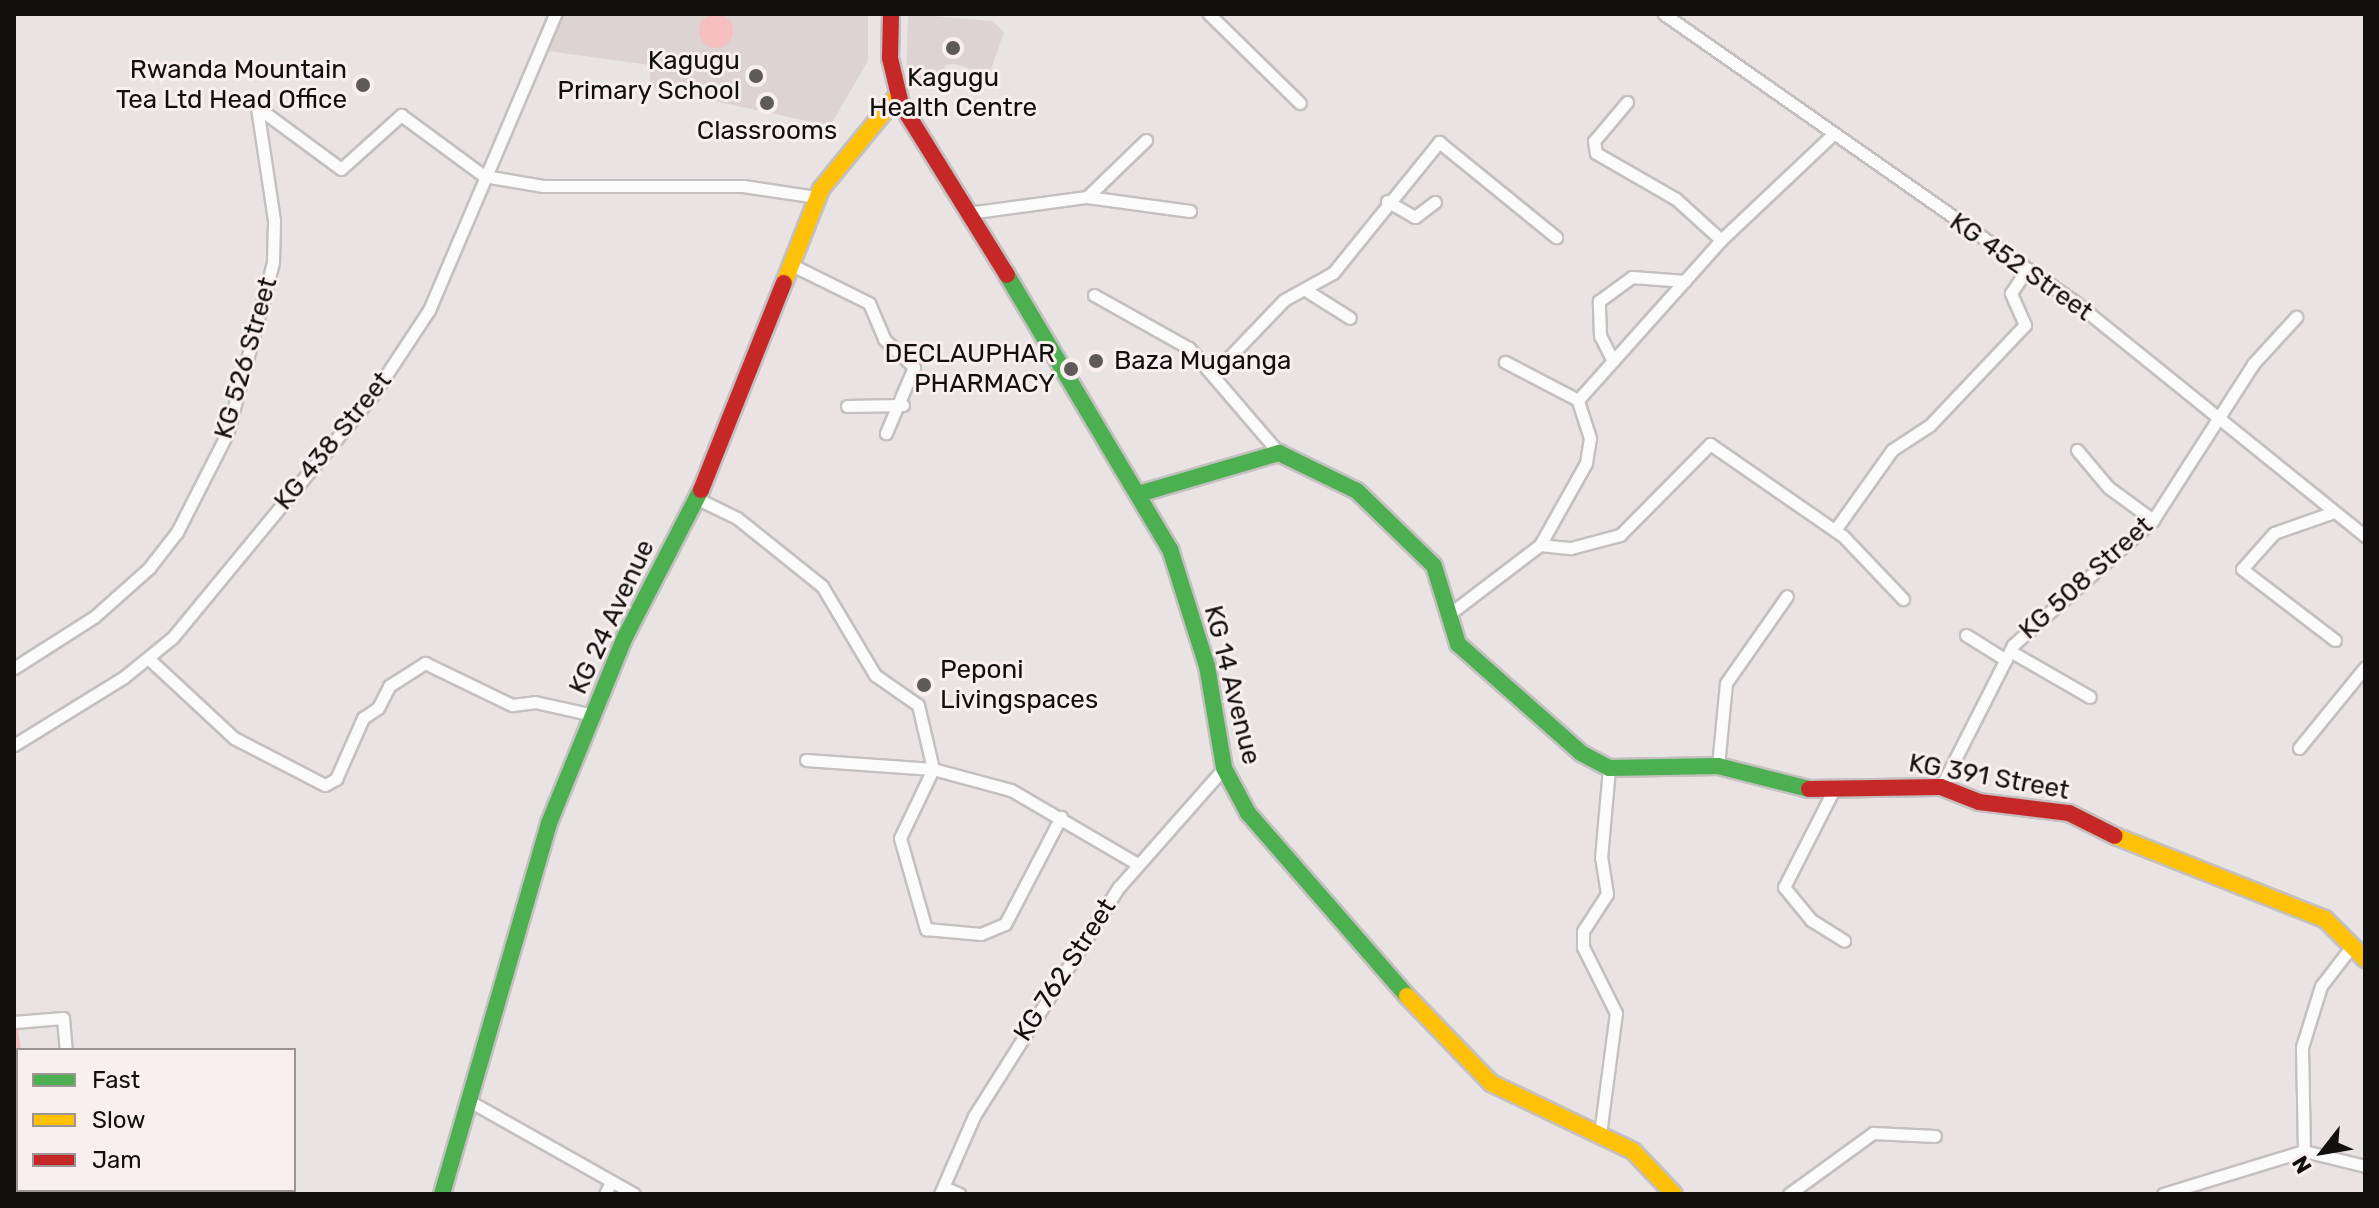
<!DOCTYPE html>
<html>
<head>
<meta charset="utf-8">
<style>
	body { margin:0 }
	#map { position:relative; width:2379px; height:1208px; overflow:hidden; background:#e9e4e3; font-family:Rubik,sans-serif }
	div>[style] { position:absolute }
	.built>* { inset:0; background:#ded3d3 }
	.green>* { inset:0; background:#f5bebf }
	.round { border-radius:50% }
	.roads { filter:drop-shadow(2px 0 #c4c0c0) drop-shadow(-2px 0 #c4c0c0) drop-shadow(0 2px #c4c0c0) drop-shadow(0 -2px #c4c0c0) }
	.street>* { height:11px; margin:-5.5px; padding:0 5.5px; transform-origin:5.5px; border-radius:5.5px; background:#fcfbfb }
	.fast>* { height:16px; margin:-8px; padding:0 8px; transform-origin:8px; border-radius:8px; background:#4caf50 }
	.slow>* { height:16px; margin:-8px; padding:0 8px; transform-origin:8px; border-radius:8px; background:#ffc107 }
	.jam>* { height:16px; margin:-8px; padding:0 8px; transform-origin:8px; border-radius:8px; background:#c62828 }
	.dots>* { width:22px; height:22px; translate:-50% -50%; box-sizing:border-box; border:4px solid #f9efef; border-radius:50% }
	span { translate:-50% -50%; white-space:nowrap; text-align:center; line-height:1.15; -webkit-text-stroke:6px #f9efef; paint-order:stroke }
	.poi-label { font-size:26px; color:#120f0f }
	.right { translate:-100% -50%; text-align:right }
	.left { translate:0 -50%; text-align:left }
	.street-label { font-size:26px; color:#120f0f }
	.frame { position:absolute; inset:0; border:16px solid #120f0f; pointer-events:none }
	.legend { position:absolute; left:16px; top:1048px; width:280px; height:144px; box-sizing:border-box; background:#f9efef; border:2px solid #9d9595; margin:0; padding:10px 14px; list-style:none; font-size:24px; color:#120f0f }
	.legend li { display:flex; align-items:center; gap:16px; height:40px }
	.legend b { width:40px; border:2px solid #9d9595 }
	.north { position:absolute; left:2283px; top:1112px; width:80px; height:80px; -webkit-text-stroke:6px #f9efef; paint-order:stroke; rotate:239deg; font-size:22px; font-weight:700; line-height:32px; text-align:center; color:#120f0f }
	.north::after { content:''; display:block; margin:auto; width:28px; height:36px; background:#120f0f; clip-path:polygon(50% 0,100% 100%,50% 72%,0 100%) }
</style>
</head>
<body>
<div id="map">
	<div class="built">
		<div style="clip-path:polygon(564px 14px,868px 14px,868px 61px,830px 126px,650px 87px,650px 65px,547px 51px)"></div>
		<div style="clip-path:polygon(908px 14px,992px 21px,1004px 32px,989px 75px,955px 64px,945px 65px,943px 81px,906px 80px)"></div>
	</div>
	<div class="green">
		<div class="round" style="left:699px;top:14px;width:34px;height:34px"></div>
		<div style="clip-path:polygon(14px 1002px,21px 1050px,18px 1190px,43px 1194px,14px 1194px)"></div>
	</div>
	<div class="roads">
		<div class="street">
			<div style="left:1209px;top:14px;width:127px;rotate:44.4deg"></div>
			<div style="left:1664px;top:14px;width:502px;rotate:35.02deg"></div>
			<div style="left:2075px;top:302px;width:373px;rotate:38.9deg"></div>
			<div style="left:1627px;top:102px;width:51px;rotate:130.2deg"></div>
			<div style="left:1594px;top:141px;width:12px;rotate:81deg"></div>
			<div style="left:1596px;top:153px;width:92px;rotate:29.9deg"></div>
			<div style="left:1676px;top:199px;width:61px;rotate:42.3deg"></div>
			<div style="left:257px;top:107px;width:104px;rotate:36.4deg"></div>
			<div style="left:341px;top:169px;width:81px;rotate:-42deg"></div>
			<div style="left:401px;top:115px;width:103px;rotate:36.3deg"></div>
			<div style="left:484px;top:176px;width:60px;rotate:9.6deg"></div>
			<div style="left:543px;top:186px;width:200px"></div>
			<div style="left:743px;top:186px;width:75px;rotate:8.5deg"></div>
			<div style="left:1087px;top:197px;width:82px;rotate:-44deg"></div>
			<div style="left:1387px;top:201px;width:32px;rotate:30deg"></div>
			<div style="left:1415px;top:217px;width:25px;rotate:-37deg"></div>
			<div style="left:968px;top:213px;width:120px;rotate:-7.7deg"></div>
			<div style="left:1087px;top:197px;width:104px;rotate:7.7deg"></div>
			<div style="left:792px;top:265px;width:86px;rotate:26.3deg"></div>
			<div style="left:869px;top:303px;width:39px;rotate:67deg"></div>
			<div style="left:884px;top:339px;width:41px;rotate:43deg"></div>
			<div style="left:914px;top:367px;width:72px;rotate:113deg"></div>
			<div style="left:1304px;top:289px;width:54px;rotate:32.2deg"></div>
			<div style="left:1094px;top:295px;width:109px;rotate:29.2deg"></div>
			<div style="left:1189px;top:348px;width:138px;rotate:49.4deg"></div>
			<div style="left:1613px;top:361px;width:28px;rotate:-117deg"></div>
			<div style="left:1600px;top:336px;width:35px;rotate:-92deg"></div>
			<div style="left:1599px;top:301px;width:41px;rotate:-36deg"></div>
			<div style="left:1632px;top:277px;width:53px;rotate:4.3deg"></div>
			<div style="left:1505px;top:362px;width:82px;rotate:27.5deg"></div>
			<div style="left:1214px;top:373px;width:101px;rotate:-46.2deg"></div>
			<div style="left:1284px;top:300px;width:56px;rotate:-28.9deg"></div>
			<div style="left:1333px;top:273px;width:169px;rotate:-51deg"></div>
			<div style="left:1439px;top:142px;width:151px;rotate:39.1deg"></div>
			<div style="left:847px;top:406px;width:56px;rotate:-1deg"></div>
			<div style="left:2077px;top:450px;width:48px;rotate:50deg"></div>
			<div style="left:2108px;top:487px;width:56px;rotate:36.3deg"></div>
			<div style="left:698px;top:499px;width:43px;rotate:26deg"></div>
			<div style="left:737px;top:518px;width:109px;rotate:38.7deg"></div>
			<div style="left:822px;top:586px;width:104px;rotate:59.2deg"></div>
			<div style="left:875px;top:675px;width:52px;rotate:34.9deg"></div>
			<div style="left:918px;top:705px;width:66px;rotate:76.8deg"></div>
			<div style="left:933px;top:769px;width:81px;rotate:15.1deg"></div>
			<div style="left:1011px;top:790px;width:145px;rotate:30.3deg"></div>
			<div style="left:2331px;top:513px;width:60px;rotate:160.7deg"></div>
			<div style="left:2274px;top:533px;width:48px;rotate:131.6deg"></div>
			<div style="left:2242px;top:569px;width:117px;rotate:37.4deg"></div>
			<div style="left:1835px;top:530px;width:98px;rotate:-54.5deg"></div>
			<div style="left:1892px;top:450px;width:45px;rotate:-33.3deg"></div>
			<div style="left:1930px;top:425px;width:138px;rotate:-46.5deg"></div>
			<div style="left:2025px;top:325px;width:35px;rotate:-114deg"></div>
			<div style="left:2011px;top:293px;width:27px;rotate:-56deg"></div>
			<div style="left:1540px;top:545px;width:31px;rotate:6deg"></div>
			<div style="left:1571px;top:548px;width:51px;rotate:-14.9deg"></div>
			<div style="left:1620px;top:535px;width:128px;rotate:-45.3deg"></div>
			<div style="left:1710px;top:444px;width:162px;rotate:34.7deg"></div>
			<div style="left:1843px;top:536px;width:87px;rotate:46.4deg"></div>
			<div style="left:1448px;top:615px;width:116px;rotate:-37.3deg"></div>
			<div style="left:1540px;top:545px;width:94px;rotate:-60.7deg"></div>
			<div style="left:1586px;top:463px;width:25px;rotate:-81deg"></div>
			<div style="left:1590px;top:438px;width:40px;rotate:-108deg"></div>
			<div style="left:1578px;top:400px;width:215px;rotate:-48.2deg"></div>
			<div style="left:1721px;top:240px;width:154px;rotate:-43.4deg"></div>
			<div style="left:1966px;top:635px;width:47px;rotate:32deg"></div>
			<div style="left:2010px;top:651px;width:92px;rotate:29.9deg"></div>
			<div style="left:149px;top:659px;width:116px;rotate:42.9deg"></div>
			<div style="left:234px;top:738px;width:102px;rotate:27.3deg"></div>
			<div style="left:325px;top:785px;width:13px;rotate:-29deg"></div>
			<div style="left:336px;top:779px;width:67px;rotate:-66.1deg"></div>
			<div style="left:363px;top:718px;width:18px;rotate:-34deg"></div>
			<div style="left:378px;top:708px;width:25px;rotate:-63deg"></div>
			<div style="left:389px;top:686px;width:43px;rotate:-32.6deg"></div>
			<div style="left:425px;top:663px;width:97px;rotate:25.8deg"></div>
			<div style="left:512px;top:705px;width:23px;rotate:-7deg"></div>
			<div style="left:535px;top:702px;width:59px;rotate:12.6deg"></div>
			<div style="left:14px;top:668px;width:95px;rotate:-32.5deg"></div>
			<div style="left:94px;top:617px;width:74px;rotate:-41.7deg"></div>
			<div style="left:149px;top:568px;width:46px;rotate:-52.1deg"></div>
			<div style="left:177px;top:532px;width:110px;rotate:-63deg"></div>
			<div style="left:227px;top:434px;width:178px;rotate:-75deg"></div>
			<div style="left:273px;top:262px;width:42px;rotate:-88.6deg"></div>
			<div style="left:274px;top:220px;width:114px;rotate:-98.6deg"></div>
			<div style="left:14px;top:745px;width:129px;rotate:-31.7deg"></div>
			<div style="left:124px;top:677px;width:63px;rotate:-39.2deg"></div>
			<div style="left:173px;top:637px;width:318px;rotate:-50.5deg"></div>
			<div style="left:375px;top:392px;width:98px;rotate:-56.6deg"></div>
			<div style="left:429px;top:310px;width:322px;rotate:-66.9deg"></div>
			<div style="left:2299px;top:748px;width:104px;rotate:-50.8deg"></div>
			<div style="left:806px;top:760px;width:127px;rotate:4.1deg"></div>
			<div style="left:933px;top:769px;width:76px;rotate:115.6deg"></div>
			<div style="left:900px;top:838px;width:95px;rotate:74.1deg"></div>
			<div style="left:926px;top:929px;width:55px;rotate:5.2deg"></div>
			<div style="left:981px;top:934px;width:26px;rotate:-23deg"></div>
			<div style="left:1005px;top:924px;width:121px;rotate:-62.4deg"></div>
			<div style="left:1718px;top:766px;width:83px;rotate:-84.5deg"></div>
			<div style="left:1726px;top:683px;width:106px;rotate:-55deg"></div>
			<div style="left:1941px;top:787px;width:159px;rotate:-63.1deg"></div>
			<div style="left:2013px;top:645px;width:188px;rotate:-41.8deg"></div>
			<div style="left:2153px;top:520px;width:185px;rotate:-57.3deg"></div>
			<div style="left:2253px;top:364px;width:64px;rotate:-47.5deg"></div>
			<div style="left:1833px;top:791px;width:108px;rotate:117deg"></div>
			<div style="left:1784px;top:887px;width:43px;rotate:50.7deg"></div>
			<div style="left:1811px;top:920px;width:39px;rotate:32deg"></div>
			<div style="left:14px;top:1022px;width:49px;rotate:-4.7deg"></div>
			<div style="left:63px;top:1018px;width:32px;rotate:85deg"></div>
			<div style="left:471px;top:1102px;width:187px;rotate:29.4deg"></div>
			<div style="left:1600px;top:1134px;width:122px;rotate:-82.5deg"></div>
			<div style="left:1616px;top:1013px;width:74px;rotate:-116.6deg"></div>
			<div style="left:1583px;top:947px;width:16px;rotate:-90deg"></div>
			<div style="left:1583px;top:931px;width:44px;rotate:-57deg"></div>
			<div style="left:1607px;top:894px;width:36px;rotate:-99deg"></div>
			<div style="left:1601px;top:858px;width:90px;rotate:-84.9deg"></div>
			<div style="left:2304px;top:1151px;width:104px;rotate:-91.1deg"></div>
			<div style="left:2302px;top:1047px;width:64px;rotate:-72.7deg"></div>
			<div style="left:2321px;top:986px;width:51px;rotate:-52.2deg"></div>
			<div style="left:944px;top:1187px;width:17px;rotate:24deg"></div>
			<div style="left:140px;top:1190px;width:12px;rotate:20deg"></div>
			<div style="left:53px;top:1194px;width:56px;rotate:-4.1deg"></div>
			<div style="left:605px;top:1194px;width:13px;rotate:-63deg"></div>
			<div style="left:940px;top:1194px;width:85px;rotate:-66.4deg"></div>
			<div style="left:974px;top:1116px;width:271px;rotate:-57.7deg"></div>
			<div style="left:1119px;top:887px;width:159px;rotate:-48.6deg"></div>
			<div style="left:1789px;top:1194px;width:104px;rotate:-36deg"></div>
			<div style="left:1873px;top:1133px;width:62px;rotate:2.8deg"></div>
			<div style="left:2163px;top:1194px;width:147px;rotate:-17deg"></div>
			<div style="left:2304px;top:1151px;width:63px;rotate:13.8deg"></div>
		</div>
		<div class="fast">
			<div style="left:1007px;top:275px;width:319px;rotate:59.3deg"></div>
			<div style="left:1170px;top:549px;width:123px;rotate:72.5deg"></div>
			<div style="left:1207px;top:666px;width:103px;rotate:80.5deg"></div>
			<div style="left:1224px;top:768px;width:51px;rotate:61.9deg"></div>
			<div style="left:1248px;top:813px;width:242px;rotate:49deg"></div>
			<div style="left:1142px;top:493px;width:143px;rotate:-16.3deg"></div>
			<div style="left:1279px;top:453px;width:87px;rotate:26deg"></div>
			<div style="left:1357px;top:491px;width:107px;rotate:44.2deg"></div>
			<div style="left:1434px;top:566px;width:82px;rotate:72.9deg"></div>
			<div style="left:1458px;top:644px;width:164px;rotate:41.5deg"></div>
			<div style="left:1581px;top:753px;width:32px;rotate:28deg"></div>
			<div style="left:1609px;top:768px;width:109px;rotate:-1.1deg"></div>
			<div style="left:1718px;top:766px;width:94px;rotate:14.2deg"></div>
			<div style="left:442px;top:1194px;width:386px;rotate:-73.9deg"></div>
			<div style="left:549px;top:823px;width:201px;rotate:-67.8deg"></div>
			<div style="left:625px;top:637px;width:165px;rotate:-62.7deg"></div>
		</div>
		<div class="slow">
			<div style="left:784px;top:283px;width:101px;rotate:-68.5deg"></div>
			<div style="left:821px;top:189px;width:122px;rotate:-50.7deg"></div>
			<div style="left:2115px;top:836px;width:226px;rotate:21.6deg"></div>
			<div style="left:2325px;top:919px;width:57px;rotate:45deg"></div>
			<div style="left:1407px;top:996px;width:121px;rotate:46deg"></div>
			<div style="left:1491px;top:1083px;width:157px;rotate:25.6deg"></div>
			<div style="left:1633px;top:1151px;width:59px;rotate:46.4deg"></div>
		</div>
		<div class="jam">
			<div style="left:891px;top:14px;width:44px;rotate:91.3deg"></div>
			<div style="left:890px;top:58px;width:47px;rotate:76.6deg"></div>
			<div style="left:901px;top:104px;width:201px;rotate:58.2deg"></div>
			<div style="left:701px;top:490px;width:223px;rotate:-68.2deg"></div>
			<div style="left:1809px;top:789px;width:132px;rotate:-0.9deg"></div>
			<div style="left:1941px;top:787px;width:41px;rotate:21.5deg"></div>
			<div style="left:1979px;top:802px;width:91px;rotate:7deg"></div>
			<div style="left:2069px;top:813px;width:51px;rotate:26.6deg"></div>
		</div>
	</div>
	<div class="dots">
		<div style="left:953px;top:48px;background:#5d5a59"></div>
		<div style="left:756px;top:76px;background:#5d5a59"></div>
		<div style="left:363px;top:85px;background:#5d5a59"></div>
		<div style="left:767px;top:103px;background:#5d5a59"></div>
		<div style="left:1096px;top:361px;background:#5d5a59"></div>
		<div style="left:1071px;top:369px;background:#5d5a59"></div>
		<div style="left:924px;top:685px;background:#5d5a59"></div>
	</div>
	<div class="poi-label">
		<span class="right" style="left:740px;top:76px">Kagugu<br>Primary School</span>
		<span class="right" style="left:347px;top:85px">Rwanda Mountain<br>Tea Ltd Head Office</span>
		<span style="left:953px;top:93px">Kagugu<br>Health Centre</span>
		<span style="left:767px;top:131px">Classrooms</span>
		<span class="right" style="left:1055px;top:369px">DECLAUPHAR<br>PHARMACY</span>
		<span class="left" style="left:1114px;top:361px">Baza Muganga</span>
		<span class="left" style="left:940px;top:685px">Peponi<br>Livingspaces</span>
	</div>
	<div class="street-label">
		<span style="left:2021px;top:267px;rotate:35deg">KG 452 Street</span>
		<span style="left:246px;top:358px;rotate:-74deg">KG 526 Street</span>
		<span style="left:333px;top:441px;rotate:-51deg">KG 438 Street</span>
		<span style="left:2086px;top:578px;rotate:-42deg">KG 508 Street</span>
		<span style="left:612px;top:617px;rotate:-65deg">KG 24 Avenue</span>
		<span style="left:1232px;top:685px;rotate:76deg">KG 14 Avenue</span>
		<span style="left:1989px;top:777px;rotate:10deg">KG 391 Street</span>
		<span style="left:1065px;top:970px;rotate:-57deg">KG 762 Street</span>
	</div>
	<div class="frame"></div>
	<ul class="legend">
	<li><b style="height:10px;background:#4caf50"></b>Fast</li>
	<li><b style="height:10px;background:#ffc107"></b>Slow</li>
	<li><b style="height:10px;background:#c62828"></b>Jam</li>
	</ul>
	<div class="north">N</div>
</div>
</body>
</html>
